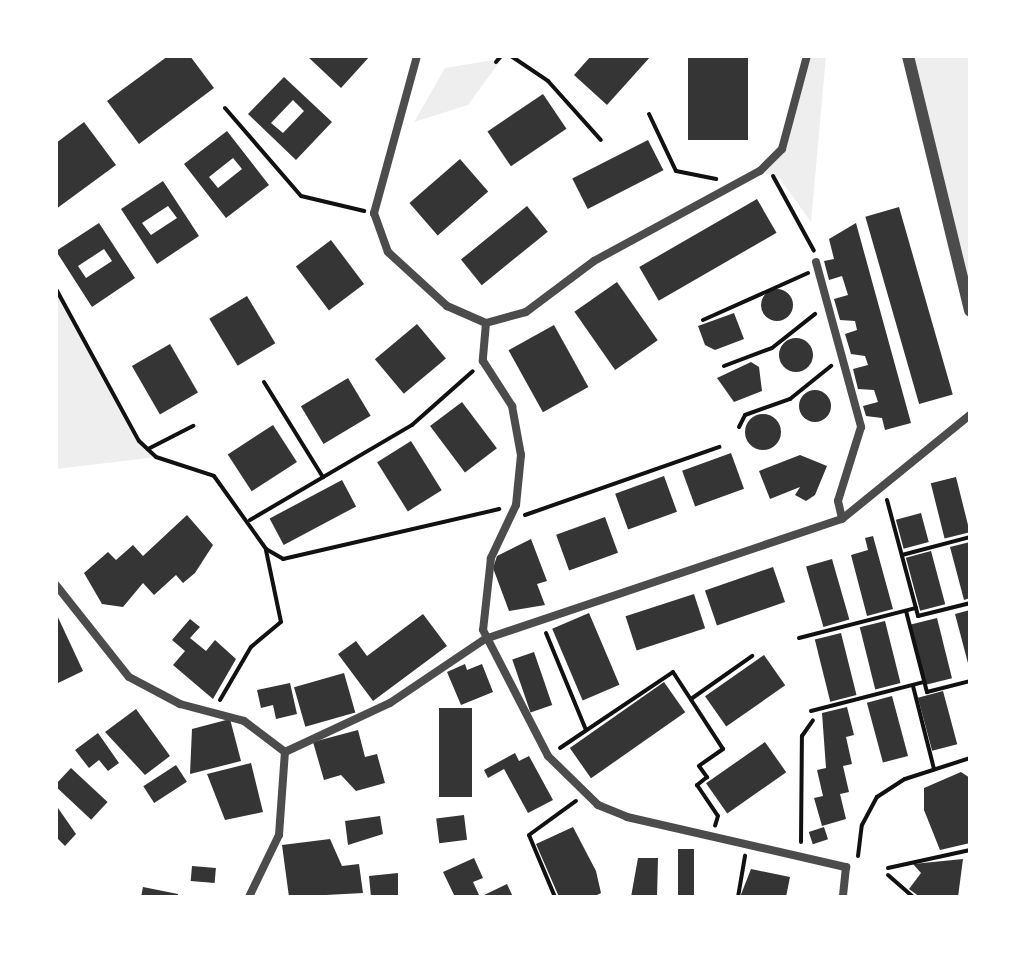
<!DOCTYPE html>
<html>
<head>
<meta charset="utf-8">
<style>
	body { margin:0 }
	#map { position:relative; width:1026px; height:953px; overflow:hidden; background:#fff; font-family:"Work Sans",sans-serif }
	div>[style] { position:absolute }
	.green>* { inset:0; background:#eee }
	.building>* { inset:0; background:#353535; transform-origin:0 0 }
	.round { border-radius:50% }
	.path>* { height:4px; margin:-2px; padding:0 2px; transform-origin:2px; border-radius:2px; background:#111 }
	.minor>* { height:8px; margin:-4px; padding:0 4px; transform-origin:4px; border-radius:4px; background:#4c4c4c }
	.tertiary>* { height:12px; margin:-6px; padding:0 6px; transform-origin:6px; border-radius:6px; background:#4c4c4c }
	span { translate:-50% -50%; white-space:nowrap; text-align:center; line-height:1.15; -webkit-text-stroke:8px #fff; paint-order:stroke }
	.frame { position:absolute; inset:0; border:58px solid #fff; pointer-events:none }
</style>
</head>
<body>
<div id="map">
	<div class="green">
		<div style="clip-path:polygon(807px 56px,826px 56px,811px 222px,780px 179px,760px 171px,782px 149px)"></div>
		<div style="clip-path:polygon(908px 56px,970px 56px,970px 311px)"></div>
		<div style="clip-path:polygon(493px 60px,498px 64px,468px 105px,414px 122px,445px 68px)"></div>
		<div style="clip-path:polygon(56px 289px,139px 441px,156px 457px,56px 469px)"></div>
	</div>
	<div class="building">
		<div style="clip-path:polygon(168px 56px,190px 56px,214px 88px,139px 144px,107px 101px)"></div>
		<div style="clip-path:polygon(307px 56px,370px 56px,341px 88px)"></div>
		<div style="clip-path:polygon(591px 56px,651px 56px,607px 105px,574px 75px)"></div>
		<div style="left:688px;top:56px;width:60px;height:84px"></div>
		<div style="clip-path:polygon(evenodd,284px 77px,332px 122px,296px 160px,248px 114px,284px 77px,293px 100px,304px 111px,283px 133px,271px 123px,293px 100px)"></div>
		<div style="left:543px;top:94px;width:42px;height:67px;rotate:56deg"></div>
		<div style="clip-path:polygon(84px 122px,116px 165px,56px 209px,56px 143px)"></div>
		<div style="clip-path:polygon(evenodd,227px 131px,269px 185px,226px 218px,184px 164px,227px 131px,233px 158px,242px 169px,218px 188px,209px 177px,233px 158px)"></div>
		<div style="left:648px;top:140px;width:34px;height:85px;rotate:63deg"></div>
		<div style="left:460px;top:159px;width:43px;height:67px;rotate:49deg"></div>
		<div style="clip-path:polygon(evenodd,163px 181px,199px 236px,157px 264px,121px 209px,163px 181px,168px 206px,177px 218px,151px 235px,142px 223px,168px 206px)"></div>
		<div style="left:757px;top:199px;width:39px;height:136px;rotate:60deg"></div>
		<div style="left:527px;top:206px;width:33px;height:85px;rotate:51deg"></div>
		<div style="left:899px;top:207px;width:195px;height:35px;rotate:74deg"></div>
		<div style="clip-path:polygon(evenodd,99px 223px,135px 278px,92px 307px,56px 251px,99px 223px,104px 249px,112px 261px,86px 278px,78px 266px,104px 249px)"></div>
		<div style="clip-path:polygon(856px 223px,911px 423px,885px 430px,882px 418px,866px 416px,863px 406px,878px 402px,874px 390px,858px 389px,853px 369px,868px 365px,865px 356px,851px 354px,845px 334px,857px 330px,855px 321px,840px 320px,834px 299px,848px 295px,842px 276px,829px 280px,824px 261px,834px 259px,829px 239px)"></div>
		<div style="left:331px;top:240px;width:55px;height:44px;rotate:53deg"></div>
		<div style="left:617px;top:282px;width:71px;height:52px;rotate:55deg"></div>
		<div class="round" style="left:761px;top:289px;width:32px;height:32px"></div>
		<div style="left:247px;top:296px;width:55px;height:44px;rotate:59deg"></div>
		<div style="clip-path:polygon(734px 313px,744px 339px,715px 350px,705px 345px,698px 326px)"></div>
		<div style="left:417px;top:324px;width:45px;height:55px;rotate:50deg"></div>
		<div style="left:554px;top:325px;width:71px;height:52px;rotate:61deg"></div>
		<div class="round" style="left:779px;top:338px;width:34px;height:34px"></div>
		<div style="left:170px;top:344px;width:56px;height:44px;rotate:60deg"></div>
		<div style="clip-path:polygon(751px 362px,759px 367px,762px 391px,734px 402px,717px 378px)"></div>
		<div style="left:348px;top:378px;width:44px;height:55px;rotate:59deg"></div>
		<div class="round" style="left:799px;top:390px;width:32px;height:32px"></div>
		<div style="left:462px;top:402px;width:58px;height:40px;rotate:53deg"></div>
		<div class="round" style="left:745px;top:414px;width:36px;height:36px"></div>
		<div style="left:273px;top:425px;width:44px;height:54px;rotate:57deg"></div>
		<div style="left:411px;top:441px;width:58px;height:40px;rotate:58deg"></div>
		<div style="left:731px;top:453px;width:38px;height:52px;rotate:70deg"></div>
		<div style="clip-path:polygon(800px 455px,827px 466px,815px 495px,806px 501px,795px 495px,800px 487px,770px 499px,759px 471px)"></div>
		<div style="left:664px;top:476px;width:38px;height:52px;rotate:70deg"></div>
		<div style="left:956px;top:477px;width:57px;height:26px;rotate:76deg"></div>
		<div style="left:342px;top:480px;width:30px;height:82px;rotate:62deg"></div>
		<div style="left:921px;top:513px;width:30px;height:26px;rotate:75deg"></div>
		<div style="clip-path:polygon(187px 515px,213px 545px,195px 573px,183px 583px,176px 575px,154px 595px,143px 583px,123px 607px,102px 604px,84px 573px,108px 552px,116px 560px,133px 545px,143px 556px)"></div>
		<div style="left:605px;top:517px;width:38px;height:52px;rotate:70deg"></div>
		<div style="clip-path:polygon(873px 536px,893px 609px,867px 616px,851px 555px,868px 550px,865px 538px)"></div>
		<div style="clip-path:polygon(531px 539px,547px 581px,537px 584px,545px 605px,509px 611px,493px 568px,497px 556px)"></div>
		<div style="clip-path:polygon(970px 542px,970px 598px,964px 600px,950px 547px)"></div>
		<div style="left:931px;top:551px;width:55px;height:26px;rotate:75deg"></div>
		<div style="left:832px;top:559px;width:63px;height:27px;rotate:74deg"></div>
		<div style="left:773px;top:567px;width:37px;height:72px;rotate:71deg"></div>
		<div style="left:694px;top:594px;width:36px;height:72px;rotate:72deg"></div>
		<div style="clip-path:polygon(970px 610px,970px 667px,969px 667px,955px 614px)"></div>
		<div style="clip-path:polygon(56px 613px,83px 671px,56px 684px)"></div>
		<div style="left:589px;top:613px;width:78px;height:40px;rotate:67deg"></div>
		<div style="clip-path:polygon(423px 614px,447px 646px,373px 701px,338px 654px,356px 641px,367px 656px)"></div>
		<div style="left:937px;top:618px;width:62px;height:27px;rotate:76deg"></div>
		<div style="clip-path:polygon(190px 619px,200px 627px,190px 638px,206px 651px,215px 640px,236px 659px,213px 699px,173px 665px,185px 651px,172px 640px)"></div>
		<div style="left:885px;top:621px;width:64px;height:26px;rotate:76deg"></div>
		<div style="left:841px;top:633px;width:64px;height:27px;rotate:76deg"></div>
		<div style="left:534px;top:652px;width:56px;height:23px;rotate:71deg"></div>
		<div style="left:764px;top:655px;width:37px;height:72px;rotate:55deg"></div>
		<div style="clip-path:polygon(465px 664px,467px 670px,482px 664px,493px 692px,461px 705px,447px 672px)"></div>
		<div style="left:344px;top:673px;width:41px;height:52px;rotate:74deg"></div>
		<div style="left:664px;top:682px;width:37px;height:115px;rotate:55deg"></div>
		<div style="clip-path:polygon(290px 683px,297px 714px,276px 719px,273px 705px,261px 708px,257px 690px)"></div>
		<div style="left:943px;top:691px;width:55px;height:26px;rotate:75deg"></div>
		<div style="left:892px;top:696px;width:62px;height:26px;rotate:75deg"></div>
		<div style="clip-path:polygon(847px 707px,854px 735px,846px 737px,852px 764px,843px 766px,849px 792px,840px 794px,846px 819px,822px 826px,814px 798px,823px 796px,817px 770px,826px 768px,822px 713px)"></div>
		<div style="left:472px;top:708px;width:89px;height:33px;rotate:90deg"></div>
		<div style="clip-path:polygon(136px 709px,170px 756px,145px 775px,105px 732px)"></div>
		<div style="clip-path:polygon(230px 719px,241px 761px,190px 774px,192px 729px)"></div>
		<div style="clip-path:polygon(358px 730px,365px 757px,377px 754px,385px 783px,356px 791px,341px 775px,324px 780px,313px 742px)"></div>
		<div style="clip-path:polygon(98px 733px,119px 763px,108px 771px,99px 760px,89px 768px,75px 750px)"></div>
		<div style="left:765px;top:742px;width:37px;height:72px;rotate:55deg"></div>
		<div style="clip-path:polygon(515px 753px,519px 761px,529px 756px,553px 800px,528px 813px,504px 769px,488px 778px,484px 770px)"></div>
		<div style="clip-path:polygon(251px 763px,263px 812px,225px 820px,207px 774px)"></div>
		<div style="left:176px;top:765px;width:20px;height:39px;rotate:57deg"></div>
		<div style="left:71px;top:768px;width:50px;height:24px;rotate:43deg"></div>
		<div style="clip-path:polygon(961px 772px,970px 778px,970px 843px,940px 850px,924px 810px,924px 788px)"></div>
		<div style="clip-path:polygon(58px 808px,76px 834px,65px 846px,56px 837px)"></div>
		<div style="left:464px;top:815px;width:25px;height:28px;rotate:83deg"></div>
		<div style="clip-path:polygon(380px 816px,383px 834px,348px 845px,345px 821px)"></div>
		<div style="clip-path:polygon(573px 827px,596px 871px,601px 893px,593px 897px,559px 897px,536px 844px)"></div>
		<div style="left:824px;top:827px;width:13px;height:16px;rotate:72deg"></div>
		<div style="clip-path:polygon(330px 839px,342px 866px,359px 864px,363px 893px,289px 897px,282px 845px)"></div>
		<div style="left:678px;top:849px;width:16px;height:48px"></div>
		<div style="clip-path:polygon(474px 858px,483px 878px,473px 882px,480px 897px,507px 884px,513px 897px,455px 897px,443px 872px)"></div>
		<div style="clip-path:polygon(638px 858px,658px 858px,657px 897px,631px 897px)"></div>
		<div style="clip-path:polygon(963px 859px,958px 897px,920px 897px,909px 889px,921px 873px,913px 864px)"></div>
		<div style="left:192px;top:866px;width:24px;height:15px;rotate:5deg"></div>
		<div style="clip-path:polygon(751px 869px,790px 877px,786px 897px,740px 897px)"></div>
		<div style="clip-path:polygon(398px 873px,398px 897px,371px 897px,369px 876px)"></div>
		<div style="clip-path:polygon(143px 887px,178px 894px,178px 897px,141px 897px)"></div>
	</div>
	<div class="path">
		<div style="left:511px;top:56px;width:45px;rotate:34deg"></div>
		<div style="left:548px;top:81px;width:79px;rotate:48.1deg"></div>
		<div style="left:496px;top:62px;width:8px;rotate:-50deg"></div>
		<div style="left:225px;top:108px;width:116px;rotate:49.2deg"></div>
		<div style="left:301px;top:196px;width:65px;rotate:13.4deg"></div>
		<div style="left:649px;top:114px;width:63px;rotate:64.7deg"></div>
		<div style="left:676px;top:171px;width:41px;rotate:11.3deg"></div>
		<div style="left:773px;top:176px;width:85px;rotate:61.3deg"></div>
		<div style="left:56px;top:289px;width:173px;rotate:61.4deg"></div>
		<div style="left:139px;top:441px;width:23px;rotate:43deg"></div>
		<div style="left:156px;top:457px;width:61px;rotate:18.1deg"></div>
		<div style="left:214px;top:476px;width:90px;rotate:54.5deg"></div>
		<div style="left:266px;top:549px;width:20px;rotate:30deg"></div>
		<div style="left:283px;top:559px;width:222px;rotate:-13deg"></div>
		<div style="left:703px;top:320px;width:115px;rotate:-24.1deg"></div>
		<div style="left:724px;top:366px;width:51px;rotate:-20.6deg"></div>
		<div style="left:772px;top:348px;width:55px;rotate:-38.3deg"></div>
		<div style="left:264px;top:382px;width:112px;rotate:58.2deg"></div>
		<div style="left:739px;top:427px;width:13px;rotate:-63deg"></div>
		<div style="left:745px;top:415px;width:48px;rotate:-19.6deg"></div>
		<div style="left:790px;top:399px;width:53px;rotate:-38.8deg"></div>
		<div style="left:148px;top:449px;width:51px;rotate:-27.1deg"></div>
		<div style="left:887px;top:500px;width:120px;rotate:75deg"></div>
		<div style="left:918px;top:616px;width:54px;rotate:-14deg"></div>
		<div style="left:525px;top:515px;width:206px;rotate:-19.3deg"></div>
		<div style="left:250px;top:520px;width:188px;rotate:-30.4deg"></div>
		<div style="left:412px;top:425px;width:81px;rotate:-41.5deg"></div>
		<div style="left:902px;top:555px;width:70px;rotate:-14.8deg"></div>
		<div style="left:906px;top:611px;width:84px;rotate:75.5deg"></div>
		<div style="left:927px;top:692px;width:44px;rotate:-14.3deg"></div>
		<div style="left:546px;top:633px;width:105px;rotate:67.6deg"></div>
		<div style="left:799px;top:638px;width:121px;rotate:-14.4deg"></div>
		<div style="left:913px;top:686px;width:86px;rotate:75.8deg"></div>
		<div style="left:691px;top:699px;width:75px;rotate:-35.2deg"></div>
		<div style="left:220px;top:700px;width:61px;rotate:-59.7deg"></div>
		<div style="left:251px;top:647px;width:39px;rotate:-40deg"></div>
		<div style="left:281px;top:622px;width:74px;rotate:-101.8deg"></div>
		<div style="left:811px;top:711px;width:117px;rotate:-14.4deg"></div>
		<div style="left:560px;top:748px;width:136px;rotate:-33.9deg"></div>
		<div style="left:673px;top:672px;width:92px;rotate:57deg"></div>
		<div style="left:723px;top:749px;width:29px;rotate:145deg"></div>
		<div style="left:699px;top:766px;width:14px;rotate:54deg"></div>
		<div style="left:707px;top:777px;width:13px;rotate:141deg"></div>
		<div style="left:697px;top:785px;width:37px;rotate:56deg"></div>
		<div style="left:718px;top:816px;width:10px;rotate:107deg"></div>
		<div style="left:801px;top:842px;width:106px;rotate:-89.5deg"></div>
		<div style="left:802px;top:736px;width:19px;rotate:-55deg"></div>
		<div style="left:858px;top:856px;width:31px;rotate:-83deg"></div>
		<div style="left:862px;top:825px;width:32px;rotate:-62deg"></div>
		<div style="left:877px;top:797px;width:33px;rotate:-33deg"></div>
		<div style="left:905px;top:779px;width:68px;rotate:-17.9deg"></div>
		<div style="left:888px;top:868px;width:84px;rotate:-12.4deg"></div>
		<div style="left:888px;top:875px;width:33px;rotate:41deg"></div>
		<div style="left:555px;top:897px;width:67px;rotate:-112.8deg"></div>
		<div style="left:529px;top:835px;width:58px;rotate:-35.9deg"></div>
		<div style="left:738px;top:897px;width:42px;rotate:-80.3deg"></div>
	</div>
	<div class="minor">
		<div style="left:417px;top:56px;width:163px;rotate:105.3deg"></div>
		<div style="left:374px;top:213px;width:41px;rotate:70.3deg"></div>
		<div style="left:388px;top:252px;width:80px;rotate:42.5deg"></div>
		<div style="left:447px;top:306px;width:43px;rotate:23.6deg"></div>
		<div style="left:486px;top:323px;width:41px;rotate:-15.4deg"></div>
		<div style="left:526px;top:312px;width:85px;rotate:-36.9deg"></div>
		<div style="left:594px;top:261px;width:189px;rotate:-28.5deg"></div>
		<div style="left:760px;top:171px;width:31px;rotate:-45deg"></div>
		<div style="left:782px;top:149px;width:96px;rotate:-75deg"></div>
		<div style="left:816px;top:262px;width:171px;rotate:74.7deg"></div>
		<div style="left:861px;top:427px;width:77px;rotate:107.3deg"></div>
		<div style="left:838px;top:501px;width:18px;rotate:77deg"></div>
		<div style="left:486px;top:323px;width:38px;rotate:95deg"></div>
		<div style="left:483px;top:361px;width:54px;rotate:57.2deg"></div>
		<div style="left:512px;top:406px;width:50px;rotate:79.6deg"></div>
		<div style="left:521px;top:455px;width:50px;rotate:95.7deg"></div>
		<div style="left:516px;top:505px;width:59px;rotate:115.3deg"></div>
		<div style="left:491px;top:558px;width:72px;rotate:96.3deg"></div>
		<div style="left:483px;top:630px;width:142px;rotate:62.7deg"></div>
		<div style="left:548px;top:756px;width:70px;rotate:44.4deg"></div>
		<div style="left:598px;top:805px;width:31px;rotate:22deg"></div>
		<div style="left:627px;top:817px;width:225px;rotate:12.9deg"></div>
		<div style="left:846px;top:867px;width:30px;rotate:96deg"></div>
		<div style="left:56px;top:585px;width:117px;rotate:51.6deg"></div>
		<div style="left:129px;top:677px;width:58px;rotate:27.9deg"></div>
		<div style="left:180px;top:704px;width:66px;rotate:14.9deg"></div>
		<div style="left:244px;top:721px;width:51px;rotate:37.1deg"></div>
		<div style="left:285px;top:752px;width:116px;rotate:-25deg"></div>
		<div style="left:390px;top:703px;width:115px;rotate:-34deg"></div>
		<div style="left:485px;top:639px;width:377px;rotate:-18.6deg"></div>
		<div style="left:842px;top:519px;width:165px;rotate:-39.1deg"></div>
		<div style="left:249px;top:897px;width:69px;rotate:-64.2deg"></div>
		<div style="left:279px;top:835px;width:83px;rotate:-85.9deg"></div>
	</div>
	<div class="tertiary">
		<div style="left:908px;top:56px;width:262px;rotate:76.3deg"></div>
	</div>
	<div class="frame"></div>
</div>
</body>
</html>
